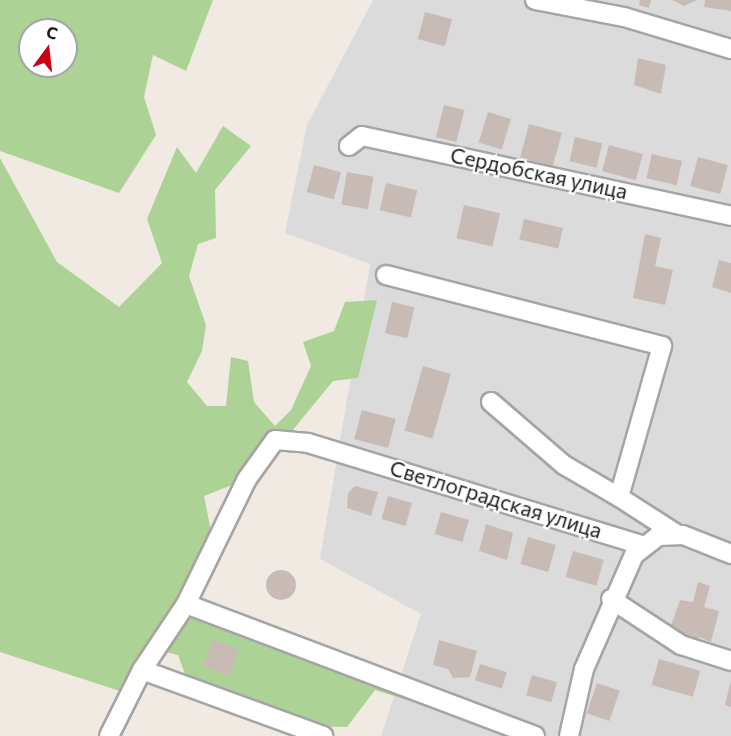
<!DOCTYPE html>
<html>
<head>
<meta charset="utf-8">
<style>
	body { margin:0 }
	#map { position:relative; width:731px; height:736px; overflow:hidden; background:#f0eae3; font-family:Commissioner,sans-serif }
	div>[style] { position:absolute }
	.residential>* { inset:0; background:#dcdbdb }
	.forest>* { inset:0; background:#add295 }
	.building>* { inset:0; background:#c8bbb6; transform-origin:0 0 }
	.round { border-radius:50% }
	.roads { filter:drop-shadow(2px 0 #a5a5a5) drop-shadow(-2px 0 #a5a5a5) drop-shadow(0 2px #a5a5a5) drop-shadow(0 -2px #a5a5a5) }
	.minor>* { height:18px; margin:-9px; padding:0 9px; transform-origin:9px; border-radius:9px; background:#fff }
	span { translate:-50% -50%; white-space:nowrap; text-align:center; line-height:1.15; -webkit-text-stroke:4.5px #fff; paint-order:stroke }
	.street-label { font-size:21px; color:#1e1e1e }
	.north { position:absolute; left:18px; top:18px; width:60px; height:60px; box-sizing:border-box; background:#fff; border:2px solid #a5a5a5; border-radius:50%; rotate:15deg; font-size:16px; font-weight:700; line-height:24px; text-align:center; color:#1e1e1e }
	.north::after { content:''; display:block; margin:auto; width:21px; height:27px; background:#cb0015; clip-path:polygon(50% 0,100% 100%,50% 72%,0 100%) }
</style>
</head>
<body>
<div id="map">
	<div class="residential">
		<div style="clip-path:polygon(373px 0,731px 0,731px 736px,381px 736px,421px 614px,320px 559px,370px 264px,285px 233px,307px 125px)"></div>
	</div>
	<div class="forest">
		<div style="clip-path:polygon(evenodd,0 0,213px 0,186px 71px,153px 55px,144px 97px,156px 135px,119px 193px,0 151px,0 0,30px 30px,66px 30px,66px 66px,30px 66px,30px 30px)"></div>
		<div style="clip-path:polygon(223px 126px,251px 146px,215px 190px,216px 238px,198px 244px,189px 276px,206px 325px,202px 351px,187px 382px,207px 406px,226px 406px,231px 357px,248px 361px,254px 402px,275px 426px,291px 410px,311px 366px,303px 342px,334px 331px,345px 302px,377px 300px,358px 378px,333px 381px,292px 431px,254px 450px,247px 479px,204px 496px,211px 531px,178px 612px,426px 691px,423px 705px,375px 690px,347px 727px,309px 726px,188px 682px,178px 655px,158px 650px,135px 696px,0 652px,0 158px,57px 262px,119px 307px,162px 263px,147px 219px,177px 147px,196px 173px)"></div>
	</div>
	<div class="building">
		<div style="clip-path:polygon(640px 0,651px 0,649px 8px,639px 5px)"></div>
		<div style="clip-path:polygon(672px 0,697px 0,684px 6px)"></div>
		<div style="clip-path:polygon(705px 0,731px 0,731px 11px,704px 7px)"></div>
		<div style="left:425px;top:12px;width:28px;height:28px;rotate:15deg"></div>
		<div style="clip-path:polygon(638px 58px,666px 65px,661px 94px,634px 85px)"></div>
		<div style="left:444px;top:105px;width:21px;height:33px;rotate:14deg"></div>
		<div style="left:488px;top:112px;width:24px;height:32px;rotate:17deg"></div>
		<div style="left:529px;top:124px;width:34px;height:35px;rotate:15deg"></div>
		<div style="left:575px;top:137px;width:28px;height:25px;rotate:13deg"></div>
		<div style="left:609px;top:145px;width:35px;height:27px;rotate:15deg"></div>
		<div style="left:652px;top:154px;width:31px;height:25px;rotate:13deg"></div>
		<div style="left:698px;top:157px;width:31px;height:30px;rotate:15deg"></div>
		<div style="left:314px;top:165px;width:28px;height:28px;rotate:15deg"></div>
		<div style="left:347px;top:172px;width:27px;height:33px;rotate:10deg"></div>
		<div style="left:386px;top:183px;width:32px;height:28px;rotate:13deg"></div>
		<div style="left:464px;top:205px;width:37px;height:34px;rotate:13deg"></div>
		<div style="left:524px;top:219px;width:40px;height:21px;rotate:13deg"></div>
		<div style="clip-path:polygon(645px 234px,661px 238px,655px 266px,673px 270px,665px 305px,633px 298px)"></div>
		<div style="clip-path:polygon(719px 260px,731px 263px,731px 293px,712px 287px)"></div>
		<div style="left:392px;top:302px;width:23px;height:32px;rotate:13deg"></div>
		<div style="left:423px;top:366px;width:29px;height:67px;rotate:16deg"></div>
		<div style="left:362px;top:410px;width:35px;height:30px;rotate:15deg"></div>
		<div style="clip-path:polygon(355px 486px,378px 492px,371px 516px,347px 508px,348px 493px)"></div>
		<div style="left:388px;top:496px;width:25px;height:24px;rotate:16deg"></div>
		<div style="left:441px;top:512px;width:29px;height:23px;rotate:16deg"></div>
		<div style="clip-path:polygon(486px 524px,513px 533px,507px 560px,479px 551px)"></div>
		<div style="left:528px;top:537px;width:29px;height:28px;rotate:16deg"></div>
		<div style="left:573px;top:551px;width:32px;height:27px;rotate:16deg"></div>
		<div class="round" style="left:266px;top:570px;width:30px;height:30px"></div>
		<div style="clip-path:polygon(698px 582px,710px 586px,704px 607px,719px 611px,711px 642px,699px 637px,696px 645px,668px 634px,680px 600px,693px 602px)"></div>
		<div style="left:212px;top:640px;width:28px;height:28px;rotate:18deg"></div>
		<div style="clip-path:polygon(439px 640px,477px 651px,470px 677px,453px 678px,448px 669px,433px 665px)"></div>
		<div style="left:659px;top:659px;width:43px;height:27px;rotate:16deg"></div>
		<div style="left:480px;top:664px;width:28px;height:17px;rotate:17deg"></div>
		<div style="left:532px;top:675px;width:26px;height:21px;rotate:16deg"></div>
		<div style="clip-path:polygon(731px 680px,731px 707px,725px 705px)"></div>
		<div style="left:597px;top:683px;width:24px;height:32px;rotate:19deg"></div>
	</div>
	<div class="roads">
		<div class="minor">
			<div style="left:535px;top:0;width:91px;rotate:10.8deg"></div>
			<div style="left:624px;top:17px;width:112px;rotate:16.7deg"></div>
			<div style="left:349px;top:146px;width:16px;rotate:-38deg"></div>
			<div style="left:362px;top:136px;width:378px;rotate:12.2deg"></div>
			<div style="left:386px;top:275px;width:285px;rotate:14.4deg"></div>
			<div style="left:662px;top:346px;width:157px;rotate:105.9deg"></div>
			<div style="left:619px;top:497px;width:70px;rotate:32.8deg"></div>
			<div style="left:491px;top:402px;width:96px;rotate:40.8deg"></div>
			<div style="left:564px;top:465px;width:64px;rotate:30.2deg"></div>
			<div style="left:611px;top:599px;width:84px;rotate:33.3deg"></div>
			<div style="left:681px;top:645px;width:52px;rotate:17.7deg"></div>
			<div style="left:186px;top:604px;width:373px;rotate:20.7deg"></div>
			<div style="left:142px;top:670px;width:193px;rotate:20deg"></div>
			<div style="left:109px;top:736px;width:74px;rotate:-63.4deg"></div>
			<div style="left:142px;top:670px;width:79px;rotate:-56.3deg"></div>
			<div style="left:186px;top:604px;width:139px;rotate:-64deg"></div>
			<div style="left:247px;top:479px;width:48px;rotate:-54.3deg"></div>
			<div style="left:275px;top:440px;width:33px;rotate:5deg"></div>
			<div style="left:308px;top:443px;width:352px;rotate:17deg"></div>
			<div style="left:569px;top:736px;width:69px;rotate:-77.4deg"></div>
			<div style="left:584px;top:669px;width:124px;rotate:-66.3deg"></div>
			<div style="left:634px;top:555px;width:31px;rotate:-38deg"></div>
			<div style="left:658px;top:536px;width:25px;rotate:-2deg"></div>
			<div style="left:683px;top:535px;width:52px;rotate:21.6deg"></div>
		</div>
	</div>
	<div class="street-label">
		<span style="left:539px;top:173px;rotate:12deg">Сердобская улица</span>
		<span style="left:496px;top:499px;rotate:17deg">Светлоградская улица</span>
	</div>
	<div class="north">С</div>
</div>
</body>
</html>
